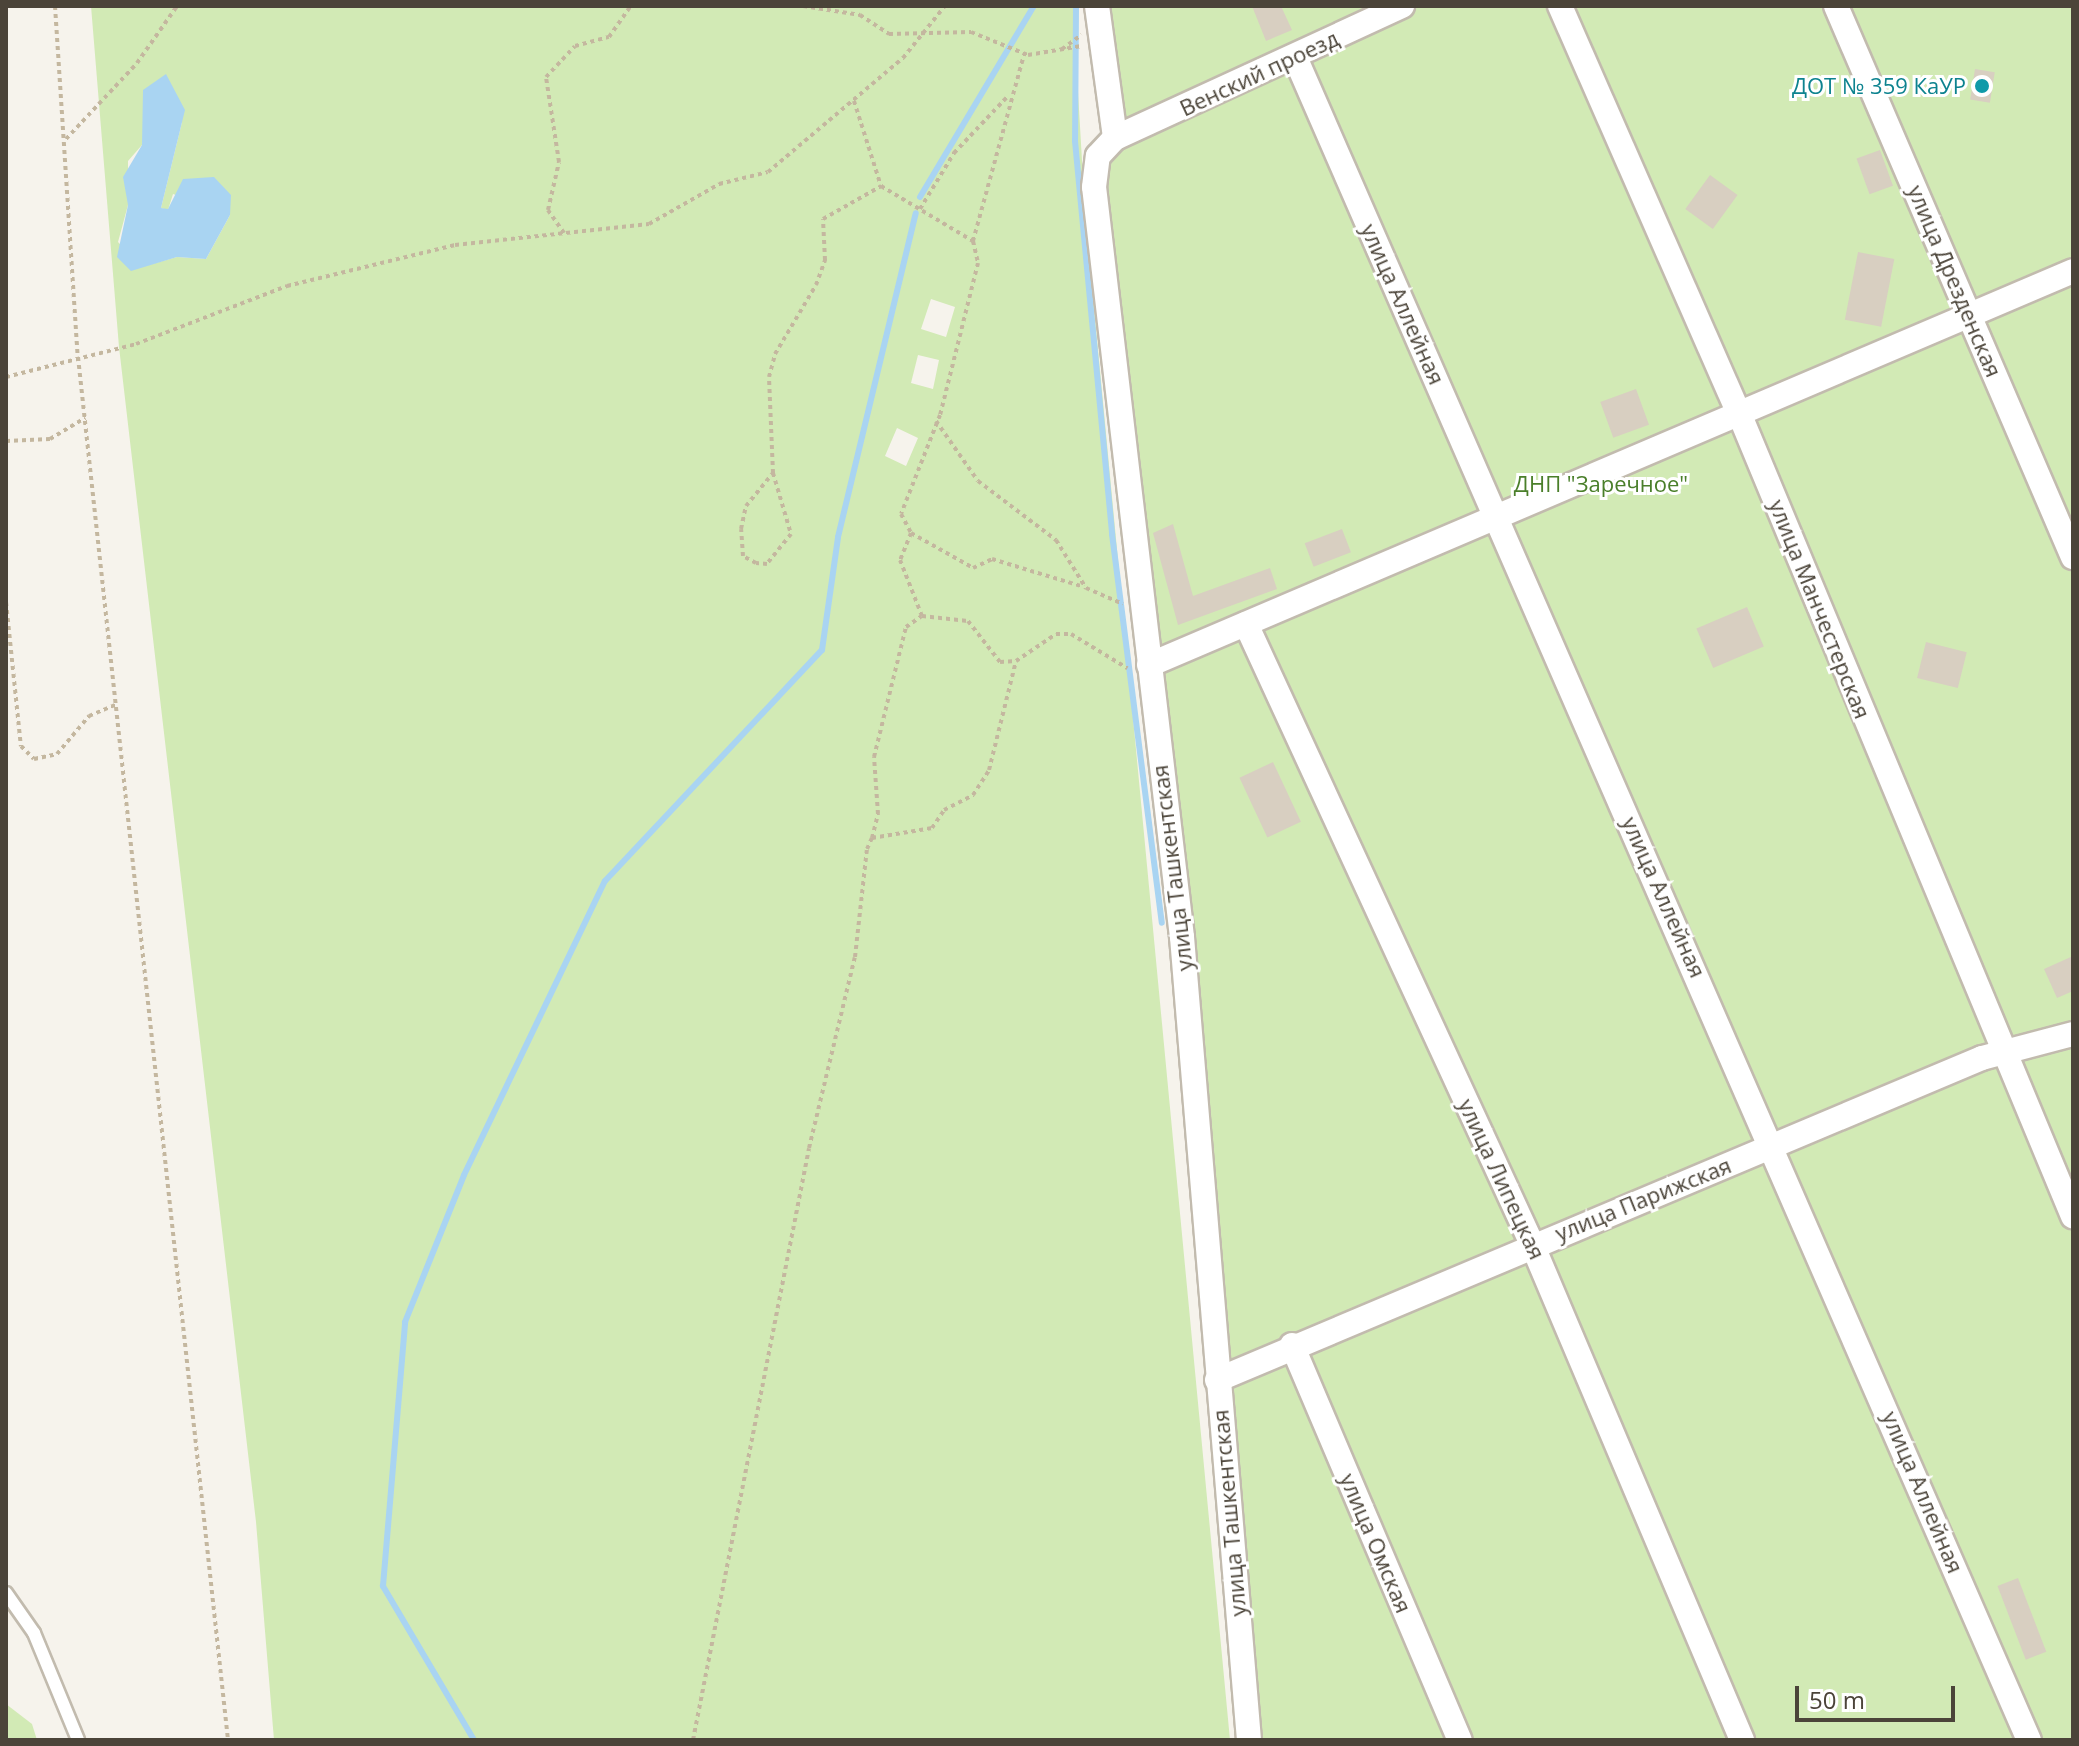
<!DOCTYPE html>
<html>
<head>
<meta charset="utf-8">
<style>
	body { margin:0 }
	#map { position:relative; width:2079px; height:1746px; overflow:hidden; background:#f6f3ec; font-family:"Open Sans",sans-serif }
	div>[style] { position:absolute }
	.green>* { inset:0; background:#d2eab5 }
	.water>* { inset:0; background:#a9d4f2 }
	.stream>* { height:6px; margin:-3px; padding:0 3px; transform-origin:3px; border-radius:3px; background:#a9d4f2 }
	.building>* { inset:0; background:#d8cfc1; transform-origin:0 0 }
	.path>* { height:4px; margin-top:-2px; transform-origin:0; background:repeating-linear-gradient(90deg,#c4b79f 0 4px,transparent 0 8px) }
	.roads { filter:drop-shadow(2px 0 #c2bbae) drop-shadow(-2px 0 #c2bbae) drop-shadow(0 2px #c2bbae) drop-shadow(0 -2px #c2bbae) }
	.lane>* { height:12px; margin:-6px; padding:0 6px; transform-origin:6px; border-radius:6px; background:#fff }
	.street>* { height:24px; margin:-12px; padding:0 12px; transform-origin:12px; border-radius:12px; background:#fff }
	.dots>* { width:22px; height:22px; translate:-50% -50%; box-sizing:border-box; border:4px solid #fff; border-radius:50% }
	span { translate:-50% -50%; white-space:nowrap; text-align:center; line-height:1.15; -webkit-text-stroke:6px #fff; paint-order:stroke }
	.street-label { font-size:22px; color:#4b4439 }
	.culture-label { font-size:22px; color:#0d838f }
	.right { translate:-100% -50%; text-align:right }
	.park-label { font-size:22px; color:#4a7f2a }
	.frame { position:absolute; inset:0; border:8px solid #4b4439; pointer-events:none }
	.scale { position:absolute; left:1795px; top:1686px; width:160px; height:36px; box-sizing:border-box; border:4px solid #4b4439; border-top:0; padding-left:10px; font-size:24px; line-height:28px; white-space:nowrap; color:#4b4439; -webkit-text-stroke:6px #fff; paint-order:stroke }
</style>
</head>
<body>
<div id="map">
	<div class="green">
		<div style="clip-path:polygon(evenodd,91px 6px,1073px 6px,1085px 212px,1230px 1740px,274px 1740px,256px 1522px,119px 347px,91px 6px,182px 122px,161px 208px,168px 210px,173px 194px,230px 215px,206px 259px,177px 257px,141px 267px,118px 242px,128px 205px,128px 161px,142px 145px,146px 125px,182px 122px,91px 6px,931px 299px,955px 307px,946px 337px,921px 329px,931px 299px,91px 6px,918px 355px,939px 360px,933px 389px,911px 383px,918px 355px,91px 6px,897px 428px,918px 438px,906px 466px,885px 456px,897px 428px)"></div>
		<div style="clip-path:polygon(1097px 6px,2073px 6px,2073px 1740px,1249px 1740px,1098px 239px,1114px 128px)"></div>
		<div style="clip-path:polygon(6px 1704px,32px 1724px,37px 1740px,6px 1740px)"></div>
	</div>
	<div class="water">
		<div style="clip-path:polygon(166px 74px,185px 110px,161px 208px,168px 209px,183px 179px,214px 177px,231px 195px,230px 215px,206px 259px,177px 257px,131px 271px,117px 257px,128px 205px,123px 177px,142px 145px,143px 90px)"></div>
	</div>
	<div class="stream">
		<div style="left:1076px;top:6px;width:135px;rotate:90.4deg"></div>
		<div style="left:1075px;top:141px;width:395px;rotate:84.6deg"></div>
		<div style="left:1112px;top:534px;width:392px;rotate:82.7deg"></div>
		<div style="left:920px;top:197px;width:222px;rotate:-59.2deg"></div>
		<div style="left:474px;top:1740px;width:179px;rotate:-120.6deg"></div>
		<div style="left:383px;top:1586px;width:265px;rotate:-85.2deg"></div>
		<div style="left:405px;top:1322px;width:158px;rotate:-68.1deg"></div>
		<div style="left:464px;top:1175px;width:326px;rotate:-64.4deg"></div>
		<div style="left:605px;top:881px;width:317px;rotate:-46.8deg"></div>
		<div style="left:822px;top:650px;width:114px;rotate:-81.9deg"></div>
		<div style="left:838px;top:537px;width:333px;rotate:-76.5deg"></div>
	</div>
	<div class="building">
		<div style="clip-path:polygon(1252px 6px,1281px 6px,1292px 30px,1266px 41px)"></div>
		<div style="left:1975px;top:69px;width:20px;height:31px;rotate:9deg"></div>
		<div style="left:1880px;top:150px;width:38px;height:25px;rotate:70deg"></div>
		<div style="left:1710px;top:175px;width:34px;height:42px;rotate:36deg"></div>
		<div style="left:1858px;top:252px;width:37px;height:69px;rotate:11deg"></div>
		<div style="left:1636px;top:389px;width:38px;height:38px;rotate:70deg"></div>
		<div style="clip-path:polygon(1173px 524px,1193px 596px,1270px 568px,1277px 589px,1178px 625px,1153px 533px)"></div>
		<div style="left:1342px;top:529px;width:25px;height:40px;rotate:69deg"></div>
		<div style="left:1747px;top:607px;width:43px;height:55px;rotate:67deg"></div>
		<div style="left:1926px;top:642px;width:42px;height:37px;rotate:14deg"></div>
		<div style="left:1273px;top:762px;width:66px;height:37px;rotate:65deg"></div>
		<div style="clip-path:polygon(2073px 956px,2073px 991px,2057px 998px,2044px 969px)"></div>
		<div style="left:2018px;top:1578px;width:79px;height:22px;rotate:69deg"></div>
	</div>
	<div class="path">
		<div style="left:55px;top:6px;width:352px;rotate:86.3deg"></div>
		<div style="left:78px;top:357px;width:1391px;rotate:83.81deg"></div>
		<div style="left:803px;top:6px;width:58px;rotate:9deg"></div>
		<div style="left:860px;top:15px;width:35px;rotate:33deg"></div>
		<div style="left:889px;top:34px;width:82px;rotate:-1.4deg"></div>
		<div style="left:971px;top:32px;width:61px;rotate:22deg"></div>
		<div style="left:1028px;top:55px;width:54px;rotate:-9.6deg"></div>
		<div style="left:1062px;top:49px;width:24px;rotate:-36deg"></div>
		<div style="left:854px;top:101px;width:89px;rotate:72.4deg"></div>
		<div style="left:881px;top:186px;width:107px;rotate:30.9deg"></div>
		<div style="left:973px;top:241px;width:23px;rotate:77deg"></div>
		<div style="left:978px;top:263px;width:157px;rotate:104deg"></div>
		<div style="left:940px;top:415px;width:106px;rotate:111.5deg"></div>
		<div style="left:901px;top:514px;width:21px;rotate:62deg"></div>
		<div style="left:911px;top:533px;width:29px;rotate:112deg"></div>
		<div style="left:900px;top:560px;width:60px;rotate:68.6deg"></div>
		<div style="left:922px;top:616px;width:46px;rotate:6.2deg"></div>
		<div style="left:968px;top:621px;width:52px;rotate:52deg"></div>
		<div style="left:1000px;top:662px;width:16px;rotate:-4deg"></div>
		<div style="left:1016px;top:661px;width:48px;rotate:-34deg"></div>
		<div style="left:1056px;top:634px;width:15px"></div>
		<div style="left:1071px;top:634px;width:66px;rotate:31.3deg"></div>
		<div style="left:66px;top:139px;width:104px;rotate:-46.9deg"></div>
		<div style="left:137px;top:63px;width:70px;rotate:-54.9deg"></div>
		<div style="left:920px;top:209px;width:66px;rotate:-58.7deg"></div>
		<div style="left:954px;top:153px;width:80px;rotate:-46.5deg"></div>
		<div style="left:564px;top:233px;width:28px;rotate:-125deg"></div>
		<div style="left:548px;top:210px;width:49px;rotate:-77.1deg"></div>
		<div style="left:559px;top:162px;width:86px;rotate:-98.7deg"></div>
		<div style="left:546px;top:77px;width:42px;rotate:-46.9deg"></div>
		<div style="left:575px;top:46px;width:35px;rotate:-15deg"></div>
		<div style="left:609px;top:37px;width:38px;rotate:-55deg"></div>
		<div style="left:973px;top:241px;width:194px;rotate:-74.7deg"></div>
		<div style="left:6px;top:377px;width:134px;rotate:-14.2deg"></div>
		<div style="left:136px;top:344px;width:162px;rotate:-21deg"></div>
		<div style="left:287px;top:286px;width:173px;rotate:-13.7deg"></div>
		<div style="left:455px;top:245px;width:195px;rotate:-6.2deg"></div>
		<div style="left:649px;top:224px;width:81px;rotate:-29.7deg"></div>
		<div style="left:719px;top:184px;width:50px;rotate:-13.8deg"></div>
		<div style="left:768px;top:172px;width:177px;rotate:-40.2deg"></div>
		<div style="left:903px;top:58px;width:67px;rotate:-51.1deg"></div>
		<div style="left:936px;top:421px;width:73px;rotate:55deg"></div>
		<div style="left:978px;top:481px;width:98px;rotate:37.1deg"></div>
		<div style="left:1056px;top:540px;width:57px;rotate:58deg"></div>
		<div style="left:1086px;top:588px;width:40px;rotate:23.4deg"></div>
		<div style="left:6px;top:441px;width:44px;rotate:-2.6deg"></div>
		<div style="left:50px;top:439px;width:41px;rotate:-31deg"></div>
		<div style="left:773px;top:473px;width:64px;rotate:73.6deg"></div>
		<div style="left:791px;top:534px;width:38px;rotate:129deg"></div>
		<div style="left:767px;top:564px;width:11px;rotate:-175deg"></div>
		<div style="left:756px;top:563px;width:15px;rotate:-152deg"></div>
		<div style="left:743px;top:556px;width:27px;rotate:-94deg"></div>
		<div style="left:741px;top:529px;width:24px;rotate:-78deg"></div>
		<div style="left:746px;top:506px;width:43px;rotate:-50.7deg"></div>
		<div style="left:773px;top:473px;width:96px;rotate:-92.4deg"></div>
		<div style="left:769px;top:377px;width:24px;rotate:-75deg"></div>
		<div style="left:775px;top:354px;width:80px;rotate:-59.3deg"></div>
		<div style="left:816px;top:285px;width:27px;rotate:-70deg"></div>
		<div style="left:825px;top:260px;width:41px;rotate:-92.8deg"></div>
		<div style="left:823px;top:219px;width:67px;rotate:-29.6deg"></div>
		<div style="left:911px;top:533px;width:71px;rotate:29.4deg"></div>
		<div style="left:973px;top:568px;width:21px;rotate:-25deg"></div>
		<div style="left:992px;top:559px;width:96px;rotate:16.9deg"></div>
		<div style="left:6px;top:602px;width:145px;rotate:84.1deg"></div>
		<div style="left:21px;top:746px;width:18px;rotate:45deg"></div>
		<div style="left:34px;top:759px;width:24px;rotate:-12deg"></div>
		<div style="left:57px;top:754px;width:50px;rotate:-49.9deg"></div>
		<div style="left:89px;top:716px;width:30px;rotate:-23deg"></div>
		<div style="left:872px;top:838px;width:25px;rotate:-76deg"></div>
		<div style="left:878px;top:814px;width:57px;rotate:-94deg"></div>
		<div style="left:874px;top:757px;width:134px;rotate:-76.2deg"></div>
		<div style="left:906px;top:627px;width:19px;rotate:-35deg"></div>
		<div style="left:693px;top:1740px;width:603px;rotate:-78.91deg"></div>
		<div style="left:809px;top:1148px;width:196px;rotate:-76.5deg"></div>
		<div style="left:855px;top:957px;width:109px;rotate:-83.7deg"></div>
		<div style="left:867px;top:849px;width:12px;rotate:-66deg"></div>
		<div style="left:872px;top:838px;width:61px;rotate:-9.5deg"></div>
		<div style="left:932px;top:828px;width:22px;rotate:-56deg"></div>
		<div style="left:944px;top:810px;width:33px;rotate:-27deg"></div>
		<div style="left:973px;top:795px;width:30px;rotate:-57deg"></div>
		<div style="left:989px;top:770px;width:112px;rotate:-76.1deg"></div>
	</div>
	<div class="roads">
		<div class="lane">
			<div style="left:6px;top:1593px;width:49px;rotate:55deg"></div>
			<div style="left:34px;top:1633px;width:116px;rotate:67.6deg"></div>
		</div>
		<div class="street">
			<div style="left:1097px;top:6px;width:133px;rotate:82.2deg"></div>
			<div style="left:1560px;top:6px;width:445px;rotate:66.3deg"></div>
			<div style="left:1739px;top:413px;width:870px;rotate:67.42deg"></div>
			<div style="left:1836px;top:6px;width:600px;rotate:66.73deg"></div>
			<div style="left:1295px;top:57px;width:1836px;rotate:66.44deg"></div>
			<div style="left:1246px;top:624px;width:683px;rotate:65.24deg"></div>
			<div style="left:1532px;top:1244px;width:539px;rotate:67.05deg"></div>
			<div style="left:1149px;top:665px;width:1004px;rotate:-23.09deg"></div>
			<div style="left:1292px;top:1345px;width:429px;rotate:67deg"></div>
			<div style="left:1217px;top:1380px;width:830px;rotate:-22.83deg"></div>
			<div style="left:1982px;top:1058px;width:94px;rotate:-14.8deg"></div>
			<div style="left:1249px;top:1740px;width:806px;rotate:-94.77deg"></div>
			<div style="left:1182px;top:937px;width:755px;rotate:-96.69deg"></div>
			<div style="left:1094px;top:187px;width:31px;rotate:-83deg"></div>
			<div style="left:1098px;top:156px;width:25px;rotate:-47deg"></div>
			<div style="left:1115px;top:138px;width:316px;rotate:-24.7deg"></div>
		</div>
	</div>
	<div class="dots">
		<div style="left:1982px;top:86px;background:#0f9aa8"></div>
	</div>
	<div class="street-label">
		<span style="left:1259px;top:73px;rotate:-25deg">Венский проезд</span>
		<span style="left:1955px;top:281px;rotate:67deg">улица Дрезденская</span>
		<span style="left:1403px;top:304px;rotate:66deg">улица Аллейная</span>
		<span style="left:1820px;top:609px;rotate:68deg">улица Манчестерская</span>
		<span style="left:1172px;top:868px;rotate:-97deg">улица Ташкентская</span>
		<span style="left:1664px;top:897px;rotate:66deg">улица Аллейная</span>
		<span style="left:1502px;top:1179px;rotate:65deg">улица Липецкая</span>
		<span style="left:1643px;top:1199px;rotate:-22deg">улица Парижская</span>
		<span style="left:1923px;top:1492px;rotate:67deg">улица Аллейная</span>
		<span style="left:1229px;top:1513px;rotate:-95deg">улица Ташкентская</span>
		<span style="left:1376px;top:1543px;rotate:67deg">улица Омская</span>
	</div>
	<div class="culture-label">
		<span class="right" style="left:1966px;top:86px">ДОТ № 359 КаУР</span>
	</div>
	<div class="park-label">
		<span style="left:1601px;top:484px">ДНП "Заречное"</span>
	</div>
	<div class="frame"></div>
	<div class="scale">50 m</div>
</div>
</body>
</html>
